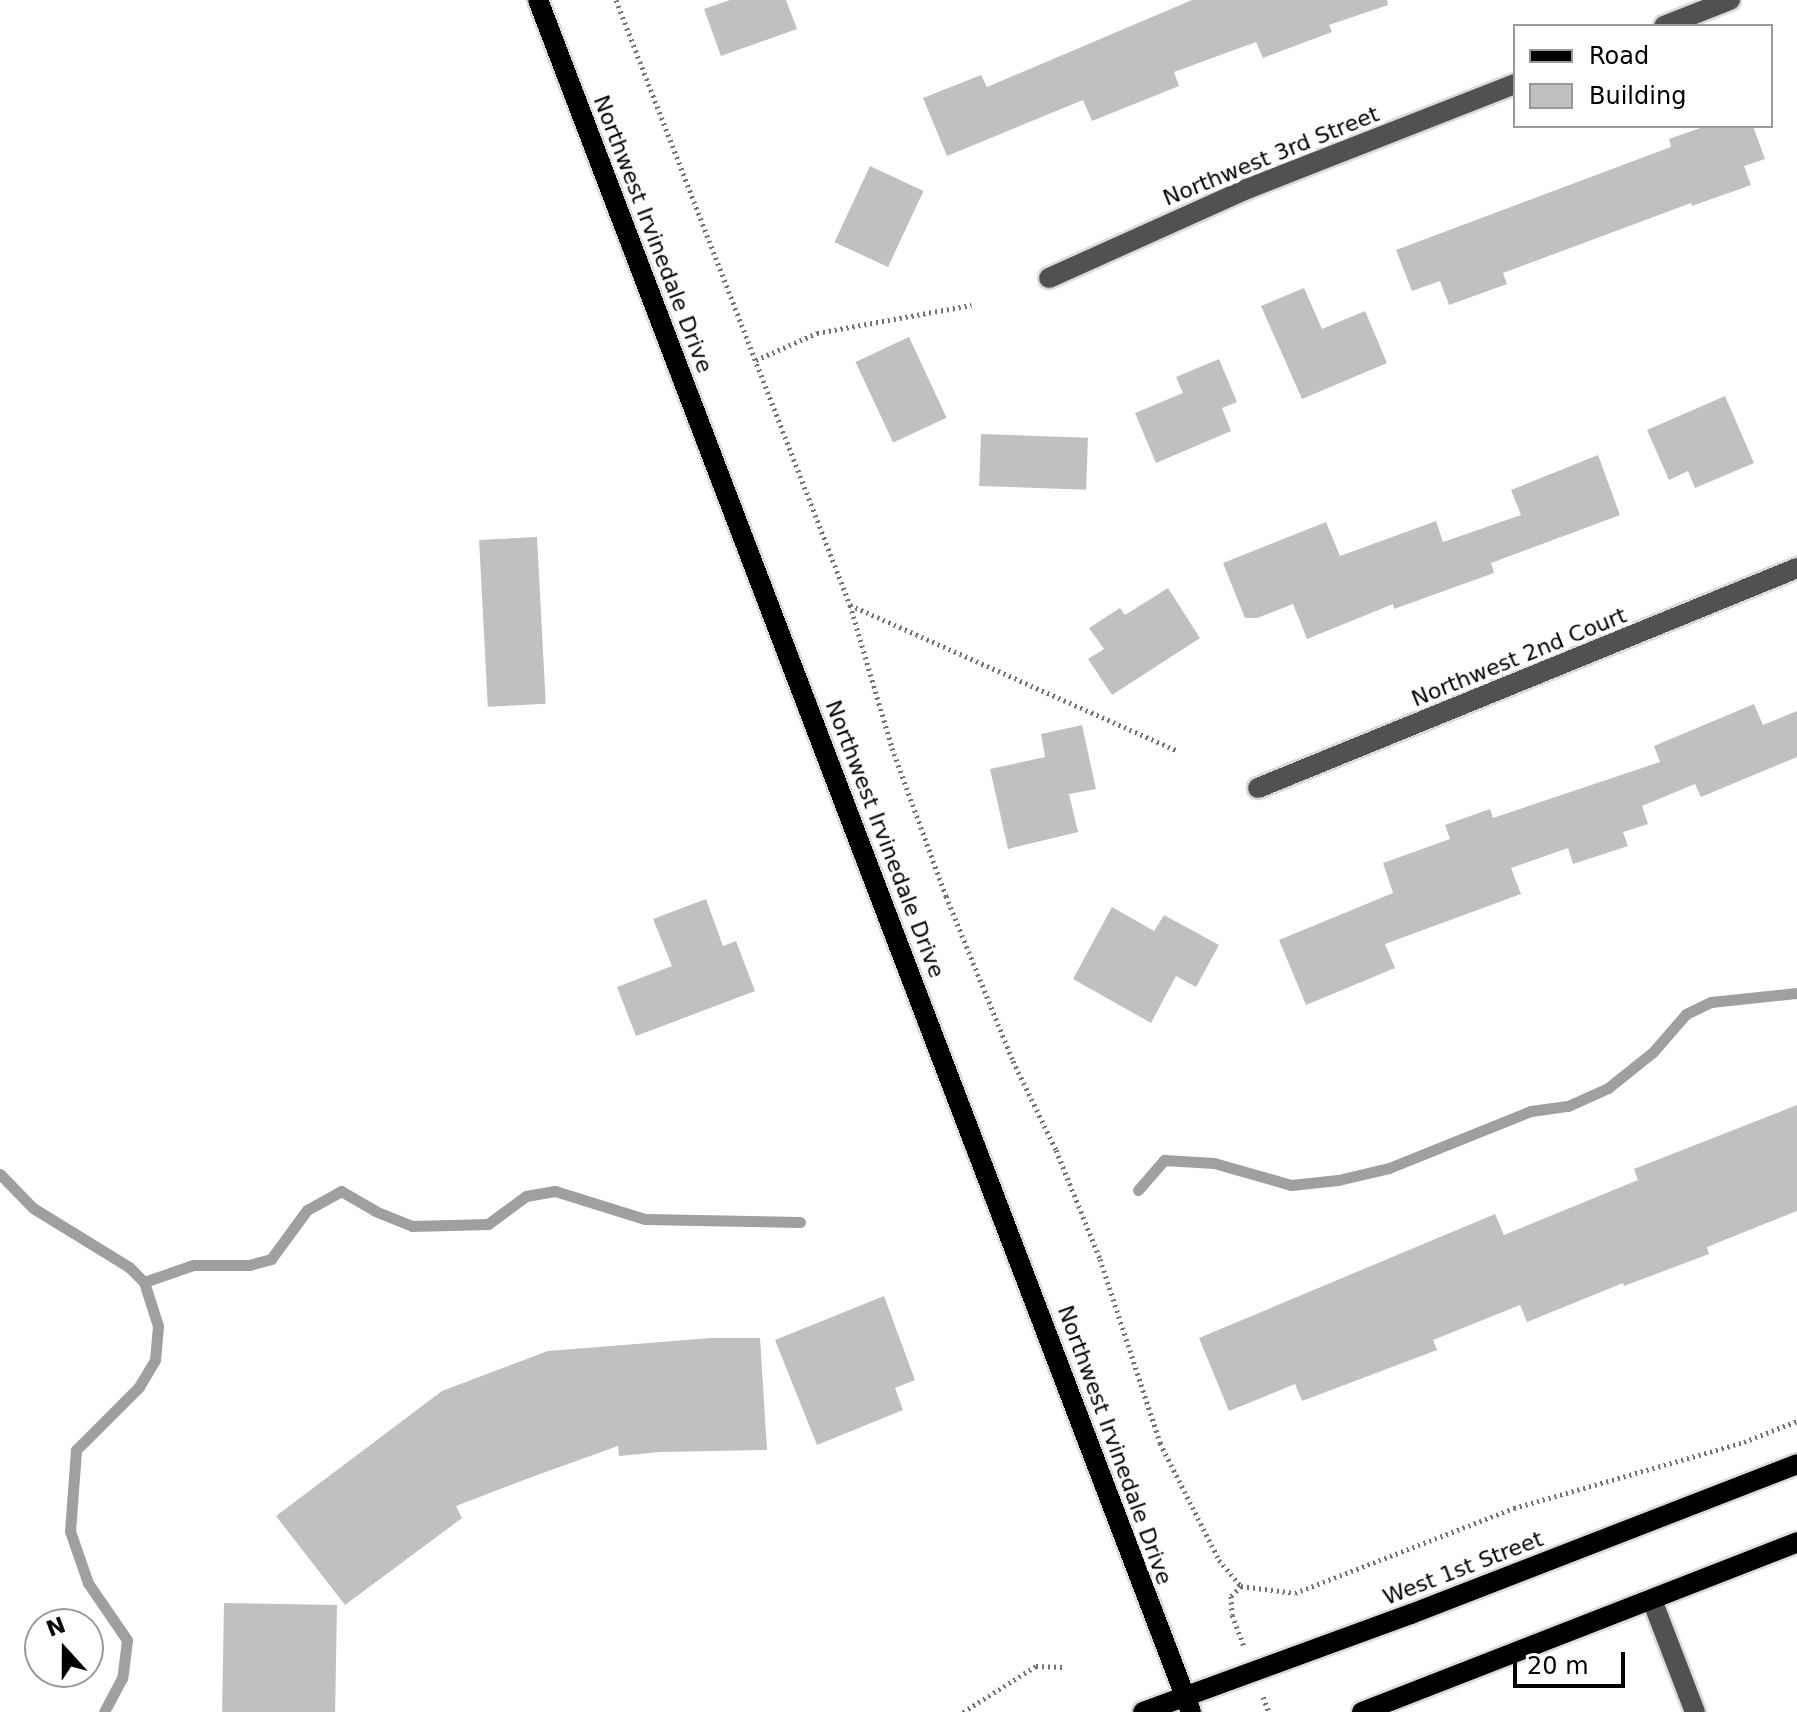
<!DOCTYPE html>
<html>
<head>
<meta charset="utf-8">
<style>
	body { margin:0 }
	#map { position:relative; width:1797px; height:1712px; overflow:hidden; background:#fff; font-family:"DejaVu Sans",sans-serif }
	div>[style] { position:absolute }
	.stream>* { height:11px; margin:-5.5px; padding:0 5.5px; transform-origin:5.5px; border-radius:5.5px; background:#9f9f9f }
	.building>* { inset:0; background:#c0c0c0; transform-origin:0 0 }
	.path>* { height:5px; margin-top:-2.5px; transform-origin:0; background:repeating-linear-gradient(90deg,#737373 0 2px,transparent 0 6px) }
	.roads { filter:drop-shadow(2px 0 #dbdbdb) drop-shadow(-2px 0 #dbdbdb) drop-shadow(0 2px #dbdbdb) drop-shadow(0 -2px #dbdbdb) }
	.minor>* { height:20px; margin:-10px; padding:0 10px; transform-origin:10px; border-radius:10px; background:#515151 }
	.major>* { height:20px; margin:-10px; padding:0 10px; transform-origin:10px; border-radius:10px; background:#000 }
	span { translate:-50% -50%; white-space:nowrap; text-align:center; line-height:1.15; -webkit-text-stroke:8px #fff; paint-order:stroke }
	.street-label { font-size:22px; color:#000 }
	.legend { position:absolute; left:1513px; top:24px; width:260px; height:104px; box-sizing:border-box; background:#fff; border:2px solid #999; margin:0; padding:10px 14px; list-style:none; font-size:24px; color:#000 }
	.legend li { display:flex; align-items:center; gap:16px; height:40px }
	.legend b { width:40px; border:2px solid #999 }
	.north { position:absolute; left:24px; top:1608px; width:80px; height:80px; box-sizing:border-box; background:#fff; border:2px solid #999; border-radius:50%; rotate:339deg; font-size:22px; font-weight:700; line-height:32px; text-align:center; color:#000 }
	.north::after { content:''; display:block; margin:auto; width:28px; height:36px; background:#000; clip-path:polygon(50% 0,100% 100%,50% 72%,0 100%) }
	.scale { position:absolute; left:1513px; top:1652px; width:112px; height:36px; box-sizing:border-box; border:4px solid #000; border-top:0; padding-left:10px; font-size:24px; line-height:28px; white-space:nowrap; color:#000; -webkit-text-stroke:6px #fff; paint-order:stroke }
</style>
</head>
<body>
<div id="map">
	<div class="stream">
		<div style="left:0;top:1174px;width:47px;rotate:45.9deg"></div>
		<div style="left:33px;top:1208px;width:113px;rotate:31.6deg"></div>
		<div style="left:129px;top:1267px;width:21px;rotate:45deg"></div>
		<div style="left:144px;top:1282px;width:46px;rotate:72.3deg"></div>
		<div style="left:158px;top:1326px;width:34px;rotate:95deg"></div>
		<div style="left:155px;top:1360px;width:31px;rotate:121deg"></div>
		<div style="left:139px;top:1387px;width:89px;rotate:135deg"></div>
		<div style="left:76px;top:1450px;width:81px;rotate:94.2deg"></div>
		<div style="left:70px;top:1531px;width:55px;rotate:70.9deg"></div>
		<div style="left:88px;top:1583px;width:69px;rotate:55.6deg"></div>
		<div style="left:127px;top:1640px;width:38px;rotate:97deg"></div>
		<div style="left:122px;top:1678px;width:38px;rotate:118deg"></div>
		<div style="left:1138px;top:1190px;width:40px;rotate:-49deg"></div>
		<div style="left:1164px;top:1160px;width:50px;rotate:3.4deg"></div>
		<div style="left:1214px;top:1163px;width:80px;rotate:15.9deg"></div>
		<div style="left:1291px;top:1185px;width:47px;rotate:-6.1deg"></div>
		<div style="left:1338px;top:1180px;width:52px;rotate:-13.2deg"></div>
		<div style="left:1389px;top:1168px;width:153px;rotate:-21.9deg"></div>
		<div style="left:1531px;top:1111px;width:37px;rotate:-8deg"></div>
		<div style="left:1568px;top:1106px;width:44px;rotate:-24.2deg"></div>
		<div style="left:1608px;top:1088px;width:58px;rotate:-38.7deg"></div>
		<div style="left:1653px;top:1052px;width:50px;rotate:-49deg"></div>
		<div style="left:1686px;top:1014px;width:28px;rotate:-26deg"></div>
		<div style="left:1711px;top:1002px;width:86px;rotate:-6deg"></div>
		<div style="left:144px;top:1282px;width:52px;rotate:-19.1deg"></div>
		<div style="left:193px;top:1265px;width:56px"></div>
		<div style="left:249px;top:1265px;width:23px;rotate:-15deg"></div>
		<div style="left:271px;top:1259px;width:61px;rotate:-53.7deg"></div>
		<div style="left:307px;top:1210px;width:39px;rotate:-29deg"></div>
		<div style="left:341px;top:1191px;width:39px;rotate:30deg"></div>
		<div style="left:375px;top:1211px;width:40px;rotate:22deg"></div>
		<div style="left:412px;top:1226px;width:76px;rotate:-1.5deg"></div>
		<div style="left:488px;top:1224px;width:47px;rotate:-36.4deg"></div>
		<div style="left:526px;top:1196px;width:29px;rotate:-10deg"></div>
		<div style="left:555px;top:1191px;width:94px;rotate:17.3deg"></div>
		<div style="left:645px;top:1219px;width:155px;rotate:1.1deg"></div>
	</div>
	<div class="building">
		<div style="clip-path:polygon(730px 0,786px 0,797px 29px,721px 56px,704px 9px)"></div>
		<div style="clip-path:polygon(1192px 0,1387px 0,1388px 5px,1329px 25px,1332px 32px,1263px 58px,1256px 42px,1174px 72px,1179px 86px,1092px 121px,1083px 100px,947px 156px,923px 98px,981px 75px,987px 87px)"></div>
		<div style="clip-path:polygon(1706px 126px,1753px 126px,1765px 159px,1744px 166px,1751px 185px,1692px 206px,1691px 203px,1503px 273px,1507px 284px,1449px 305px,1440px 281px,1412px 291px,1396px 250px,1671px 147px,1669px 139px)"></div>
		<div style="left:870px;top:166px;width:59px;height:84px;rotate:25deg"></div>
		<div style="clip-path:polygon(1304px 288px,1322px 329px,1365px 311px,1387px 363px,1302px 399px,1261px 306px)"></div>
		<div style="left:909px;top:337px;width:89px;height:59px;rotate:65deg"></div>
		<div style="clip-path:polygon(1219px 359px,1237px 402px,1222px 408px,1231px 431px,1156px 463px,1135px 413px,1183px 393px,1176px 377px)"></div>
		<div style="clip-path:polygon(1725px 396px,1754px 463px,1695px 488px,1688px 471px,1669px 480px,1647px 430px)"></div>
		<div style="left:981px;top:434px;width:107px;height:52px;rotate:2deg"></div>
		<div style="clip-path:polygon(1598px 455px,1620px 515px,1491px 563px,1494px 573px,1394px 609px,1393px 604px,1307px 639px,1293px 604px,1257px 618px,1245px 618px,1223px 563px,1326px 522px,1340px 556px,1436px 521px,1443px 542px,1521px 515px,1511px 490px)"></div>
		<div style="left:537px;top:537px;width:167px;height:58px;rotate:87deg"></div>
		<div style="clip-path:polygon(1168px 588px,1200px 638px,1112px 695px,1088px 659px,1104px 649px,1089px 628px,1120px 608px,1125px 615px)"></div>
		<div style="clip-path:polygon(1754px 704px,1763px 725px,1797px 711px,1797px 757px,1701px 797px,1695px 784px,1642px 806px,1648px 824px,1623px 832px,1628px 846px,1573px 864px,1568px 848px,1511px 868px,1521px 894px,1385px 944px,1395px 968px,1306px 1005px,1279px 940px,1393px 893px,1383px 863px,1450px 839px,1445px 825px,1490px 809px,1493px 818px,1660px 762px,1654px 746px)"></div>
		<div style="clip-path:polygon(1082px 725px,1096px 789px,1069px 794px,1078px 832px,1008px 849px,990px 769px,1045px 757px,1041px 734px)"></div>
		<div style="clip-path:polygon(706px 899px,723px 946px,736px 941px,755px 991px,636px 1036px,617px 987px,672px 966px,653px 919px)"></div>
		<div style="clip-path:polygon(1112px 907px,1154px 931px,1164px 915px,1219px 945px,1196px 987px,1176px 976px,1151px 1023px,1073px 979px)"></div>
		<div style="clip-path:polygon(1797px 1105px,1797px 1211px,1707px 1247px,1709px 1254px,1624px 1286px,1623px 1283px,1527px 1322px,1520px 1305px,1433px 1340px,1437px 1350px,1302px 1401px,1295px 1384px,1229px 1411px,1199px 1338px,1495px 1214px,1504px 1235px,1638px 1180px,1634px 1169px)"></div>
		<div style="clip-path:polygon(884px 1296px,915px 1380px,895px 1388px,903px 1410px,817px 1445px,775px 1340px)"></div>
		<div style="clip-path:polygon(711px 1338px,760px 1338px,767px 1450px,660px 1452px,619px 1456px,618px 1446px,529px 1478px,456px 1506px,462px 1518px,345px 1605px,276px 1516px,442px 1391px,548px 1351px)"></div>
		<div style="left:224px;top:1603px;width:113px;height:109px;rotate:1deg"></div>
	</div>
	<div class="path">
		<div style="left:616px;top:0;width:649px;rotate:68.85deg"></div>
		<div style="left:850px;top:605px;width:149px;rotate:73.6deg"></div>
		<div style="left:892px;top:748px;width:158px;rotate:70deg"></div>
		<div style="left:946px;top:896px;width:178px;rotate:67.9deg"></div>
		<div style="left:1013px;top:1061px;width:99px;rotate:64.2deg"></div>
		<div style="left:1056px;top:1150px;width:118px;rotate:68deg"></div>
		<div style="left:1100px;top:1259px;width:194px;rotate:71.9deg"></div>
		<div style="left:1160px;top:1443px;width:131px;rotate:63.2deg"></div>
		<div style="left:1219px;top:1560px;width:34px;rotate:50deg"></div>
		<div style="left:1241px;top:1586px;width:54px;rotate:7.4deg"></div>
		<div style="left:1295px;top:1593px;width:235px;rotate:-21.2deg"></div>
		<div style="left:1514px;top:1508px;width:239px;rotate:-16deg"></div>
		<div style="left:1744px;top:1442px;width:57px;rotate:-21.6deg"></div>
		<div style="left:756px;top:360px;width:67px;rotate:-23.9deg"></div>
		<div style="left:817px;top:333px;width:157px;rotate:-10.3deg"></div>
		<div style="left:850px;top:605px;width:359px;rotate:24deg"></div>
		<div style="left:1241px;top:1586px;width:14px;rotate:135deg"></div>
		<div style="left:1231px;top:1596px;width:19px;rotate:87deg"></div>
		<div style="left:1232px;top:1615px;width:33px;rotate:69deg"></div>
		<div style="left:1263px;top:1697px;width:16px;rotate:68deg"></div>
		<div style="left:963px;top:1712px;width:86px;rotate:-32.2deg"></div>
		<div style="left:1036px;top:1666px;width:27px;rotate:2deg"></div>
	</div>
	<div class="roads">
		<div class="minor">
			<div style="left:1664px;top:26px;width:71px;rotate:-21.5deg"></div>
			<div style="left:1049px;top:278px;width:217px;rotate:-24.2deg"></div>
			<div style="left:1247px;top:189px;width:288px;rotate:-21.4deg"></div>
			<div style="left:1258px;top:788px;width:582px;rotate:-22.2deg"></div>
			<div style="left:1652px;top:1600px;width:120px;rotate:69deg"></div>
		</div>
		<div class="major">
			<div style="left:538px;top:0;width:1832px;rotate:69.12deg"></div>
			<div style="left:1143px;top:1712px;width:285px;rotate:-20.1deg"></div>
			<div style="left:1411px;top:1614px;width:414px;rotate:-21.2deg"></div>
			<div style="left:1362px;top:1712px;width:467px;rotate:-21.3deg"></div>
		</div>
	</div>
	<div class="street-label">
		<span style="left:1271px;top:156px;rotate:-22deg">Northwest 3rd Street</span>
		<span style="left:653px;top:234px;rotate:69deg">Northwest Irvinedale Drive</span>
		<span style="left:1519px;top:657px;rotate:-22deg">Northwest 2nd Court</span>
		<span style="left:885px;top:839px;rotate:69deg">Northwest Irvinedale Drive</span>
		<span style="left:1115px;top:1445px;rotate:70deg">Northwest Irvinedale Drive</span>
		<span style="left:1463px;top:1568px;rotate:-21deg">West 1st Street</span>
	</div>
	<ul class="legend">
	<li><b style="height:10px;background:#000"></b>Road</li>
	<li><b style="height:22px;background:#c0c0c0"></b>Building</li>
	</ul>
	<div class="north">N</div>
	<div class="scale">20 m</div>
</div>
</body>
</html>
